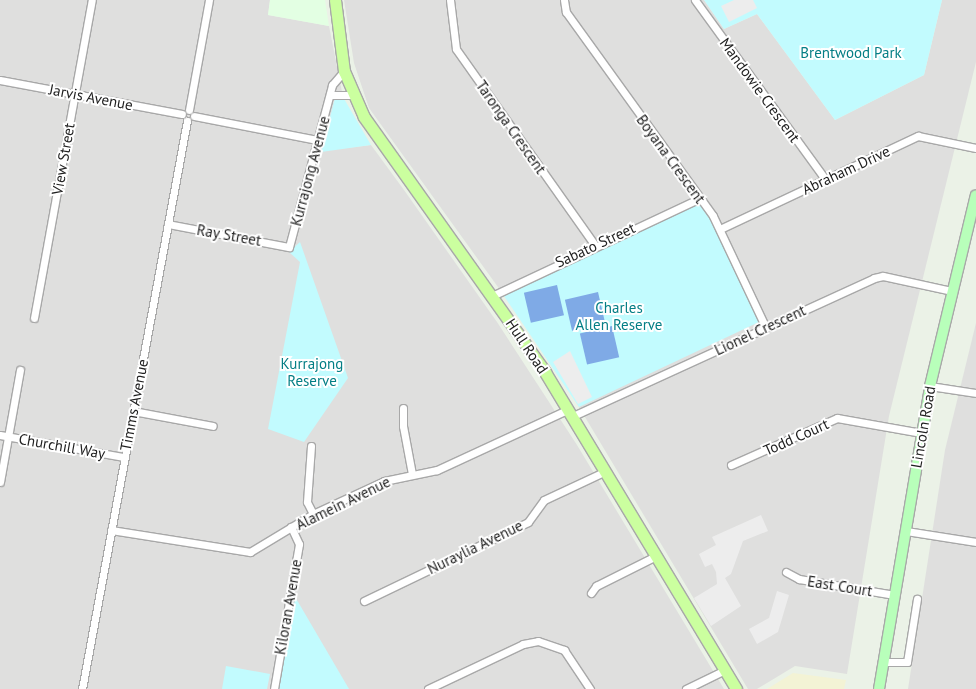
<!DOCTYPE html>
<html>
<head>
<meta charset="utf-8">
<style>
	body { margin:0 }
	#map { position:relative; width:976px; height:689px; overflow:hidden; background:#ebf2e7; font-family:"PT Sans",sans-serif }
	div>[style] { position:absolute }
	.residential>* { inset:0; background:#dfdfde }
	.commercial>* { inset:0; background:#f3f3d5 }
	.education>* { inset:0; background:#e3ffe3 }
	.park>* { inset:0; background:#c2fbfe }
	.pitch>* { inset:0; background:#7faae6; transform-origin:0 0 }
	.parking>* { inset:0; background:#ededed }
	.roads { filter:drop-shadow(1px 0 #a8a8a8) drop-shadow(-1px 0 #a8a8a8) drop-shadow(0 1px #a8a8a8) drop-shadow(0 -1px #a8a8a8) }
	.street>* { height:7px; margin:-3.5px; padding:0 3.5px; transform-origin:3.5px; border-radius:3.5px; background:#fff }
	.secondary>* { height:10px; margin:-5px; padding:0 5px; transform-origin:5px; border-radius:5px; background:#b8ffba }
	.primary>* { height:11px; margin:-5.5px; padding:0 5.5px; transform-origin:5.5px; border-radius:5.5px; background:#cbff9f }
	span { translate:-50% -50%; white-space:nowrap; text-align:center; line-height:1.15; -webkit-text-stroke:4px #fff; paint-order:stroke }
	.park-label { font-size:15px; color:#047e85 }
	.street-label { font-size:15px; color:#212121 }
</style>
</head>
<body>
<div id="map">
	<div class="residential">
		<div style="clip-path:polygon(0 0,270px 0,268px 15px,329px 26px,343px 97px,321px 151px,371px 145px,404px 190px,497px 322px,577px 445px,724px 689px,0 689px)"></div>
		<div style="clip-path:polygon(344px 0,704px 0,724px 29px,757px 14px,835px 120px,924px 75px,942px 0,976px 0,976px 62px,889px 416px,847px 674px,795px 666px,757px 689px,748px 689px,552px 362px,369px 108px,354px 63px)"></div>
		<div style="clip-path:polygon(976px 323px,976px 689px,908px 689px,945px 450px)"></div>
	</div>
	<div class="commercial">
		<div style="clip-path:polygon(793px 673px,846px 680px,844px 689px,767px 689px)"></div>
	</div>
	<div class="education">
		<div style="clip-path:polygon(270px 0,325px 0,329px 26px,268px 15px)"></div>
	</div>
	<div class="park">
		<div style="clip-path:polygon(704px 0,942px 0,924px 75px,835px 120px,757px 14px,724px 29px)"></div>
		<div style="clip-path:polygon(343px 97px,371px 145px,321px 152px,335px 98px)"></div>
		<div style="clip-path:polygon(699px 203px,718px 232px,759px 322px,579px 407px,504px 296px)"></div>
		<div style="clip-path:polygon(300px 242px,348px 378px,304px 442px,268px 429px,300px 262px,289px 252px)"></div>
		<div style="clip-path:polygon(294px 595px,349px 689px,279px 689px)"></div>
		<div style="clip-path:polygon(226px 666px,270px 674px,267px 689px,222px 689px)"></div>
	</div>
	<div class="pitch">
		<div style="left:557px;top:285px;width:31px;height:34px;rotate:77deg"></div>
		<div style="left:598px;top:292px;width:32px;height:34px;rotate:77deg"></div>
		<div style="left:612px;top:326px;width:32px;height:33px;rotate:77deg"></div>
	</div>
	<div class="parking">
		<div style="clip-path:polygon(734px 0,753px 0,757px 8px,729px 22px,721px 6px)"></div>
		<div style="clip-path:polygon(570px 351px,592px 397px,578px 404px,553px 362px)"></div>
		<div style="clip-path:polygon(761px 515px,768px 531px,743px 541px,731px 574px,725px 578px,741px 606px,711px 626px,694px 598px,717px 584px,716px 572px,712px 564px,705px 567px,699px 554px,716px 545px,712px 537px)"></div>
		<div style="clip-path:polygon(777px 591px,789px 595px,778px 632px,757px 644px,749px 629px,769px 618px)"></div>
	</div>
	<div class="roads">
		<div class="street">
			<div style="left:450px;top:0;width:49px;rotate:83deg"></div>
			<div style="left:456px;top:49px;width:240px;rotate:54.7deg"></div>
			<div style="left:564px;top:0;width:12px;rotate:81deg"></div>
			<div style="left:566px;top:12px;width:251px;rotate:54.2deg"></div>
			<div style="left:713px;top:216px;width:122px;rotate:64.7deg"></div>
			<div style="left:695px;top:0;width:223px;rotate:54deg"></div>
			<div style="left:0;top:80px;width:185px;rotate:10.6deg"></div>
			<div style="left:330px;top:95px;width:22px"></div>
			<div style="left:189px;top:110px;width:112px;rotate:-79.7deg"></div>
			<div style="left:194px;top:116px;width:126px;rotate:11deg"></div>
			<div style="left:168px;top:224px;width:123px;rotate:10.8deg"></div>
			<div style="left:289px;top:247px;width:168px;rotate:-75.1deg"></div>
			<div style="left:332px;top:85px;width:18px;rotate:-49deg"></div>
			<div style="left:720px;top:229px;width:219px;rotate:-25.2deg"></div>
			<div style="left:918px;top:136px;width:59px;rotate:11.7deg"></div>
			<div style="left:492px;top:296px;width:230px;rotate:-25.2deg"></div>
			<div style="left:34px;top:318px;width:323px;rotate:-79.7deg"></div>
			<div style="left:930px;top:386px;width:47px;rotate:8.7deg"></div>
			<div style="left:403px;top:408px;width:18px;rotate:90deg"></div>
			<div style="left:403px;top:426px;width:49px;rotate:79.4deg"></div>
			<div style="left:133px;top:411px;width:81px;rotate:10.6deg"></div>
			<div style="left:573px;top:416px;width:331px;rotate:-24.6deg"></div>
			<div style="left:874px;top:278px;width:9px;rotate:-13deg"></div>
			<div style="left:883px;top:276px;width:71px;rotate:12.3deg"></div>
			<div style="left:0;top:435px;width:126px;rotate:10.1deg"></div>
			<div style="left:311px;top:446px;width:56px;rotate:94.1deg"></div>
			<div style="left:307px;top:502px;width:13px;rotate:63deg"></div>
			<div style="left:731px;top:465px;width:116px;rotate:-23.9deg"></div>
			<div style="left:837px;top:418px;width:86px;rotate:10deg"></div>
			<div style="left:0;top:482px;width:114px;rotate:-79.9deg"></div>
			<div style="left:111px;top:530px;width:141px;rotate:9deg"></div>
			<div style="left:250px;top:552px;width:74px;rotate:-31.1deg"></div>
			<div style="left:313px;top:514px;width:78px;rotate:-24.9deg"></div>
			<div style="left:384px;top:481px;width:54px;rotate:-11.7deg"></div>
			<div style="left:437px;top:470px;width:145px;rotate:-24.8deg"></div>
			<div style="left:906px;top:531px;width:71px;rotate:8.9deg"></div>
			<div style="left:786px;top:572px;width:15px;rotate:28deg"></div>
			<div style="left:799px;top:579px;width:97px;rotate:9.5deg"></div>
			<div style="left:591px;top:593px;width:9px;rotate:-54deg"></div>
			<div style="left:596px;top:586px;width:67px;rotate:-26.6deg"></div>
			<div style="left:364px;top:601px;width:182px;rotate:-25.7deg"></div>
			<div style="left:528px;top:522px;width:27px;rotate:-54deg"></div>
			<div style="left:544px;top:500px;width:68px;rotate:-25.1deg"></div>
			<div style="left:884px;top:662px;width:23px"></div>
			<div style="left:907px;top:662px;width:64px;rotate:-81deg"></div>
			<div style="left:82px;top:689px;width:578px;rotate:-79.53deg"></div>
			<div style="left:274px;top:689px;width:147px;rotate:-80.2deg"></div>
			<div style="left:299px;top:544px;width:19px;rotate:-115deg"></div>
			<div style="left:428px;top:689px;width:105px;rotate:-25.3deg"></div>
			<div style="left:523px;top:644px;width:15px;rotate:-11deg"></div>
			<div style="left:538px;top:641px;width:28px;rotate:19deg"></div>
			<div style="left:564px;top:650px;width:47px;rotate:56.3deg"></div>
			<div style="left:686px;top:689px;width:43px;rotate:-26deg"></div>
		</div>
		<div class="secondary">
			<div style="left:879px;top:689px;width:307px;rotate:-80.4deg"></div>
			<div style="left:930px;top:386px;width:196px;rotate:-76.5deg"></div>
		</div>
		<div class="primary">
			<div style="left:335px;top:0;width:72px;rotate:82.8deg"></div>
			<div style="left:344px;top:71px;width:50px;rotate:66.5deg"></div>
			<div style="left:364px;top:117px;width:313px;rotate:54.6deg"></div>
			<div style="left:545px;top:372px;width:370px;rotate:58.9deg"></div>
		</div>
	</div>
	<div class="park-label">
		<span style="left:851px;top:53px">Brentwood Park</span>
		<span style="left:619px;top:316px">Charles<br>Allen Reserve</span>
		<span style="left:312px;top:372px">Kurrajong<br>Reserve</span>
	</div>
	<div class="street-label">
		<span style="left:760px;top:90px;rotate:54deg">Mandowie Crescent</span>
		<span style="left:91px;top:97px;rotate:11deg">Jarvis Avenue</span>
		<span style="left:511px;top:127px;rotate:55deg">Taronga Crescent</span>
		<span style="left:63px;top:159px;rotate:-80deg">View Street</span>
		<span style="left:671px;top:159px;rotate:54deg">Boyana Crescent</span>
		<span style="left:846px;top:170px;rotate:-25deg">Abraham Drive</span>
		<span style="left:310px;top:171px;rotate:-75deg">Kurrajong Avenue</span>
		<span style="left:229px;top:235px;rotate:10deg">Ray Street</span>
		<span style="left:595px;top:245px;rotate:-25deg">Sabato Street</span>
		<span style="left:760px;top:330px;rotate:-25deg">Lionel Crescent</span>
		<span style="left:527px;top:346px;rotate:56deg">Hull Road</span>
		<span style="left:134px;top:405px;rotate:-79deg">Timms Avenue</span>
		<span style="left:923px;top:427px;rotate:-80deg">Lincoln Road</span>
		<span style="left:796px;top:437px;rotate:-24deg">Todd Court</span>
		<span style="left:62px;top:446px;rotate:10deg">Churchill Way</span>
		<span style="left:343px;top:503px;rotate:-26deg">Alamein Avenue</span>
		<span style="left:475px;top:547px;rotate:-26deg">Nuraylia Avenue</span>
		<span style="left:840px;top:586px;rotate:9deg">East Court</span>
		<span style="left:288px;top:607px;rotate:-80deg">Kiloran Avenue</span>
	</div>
</div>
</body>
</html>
